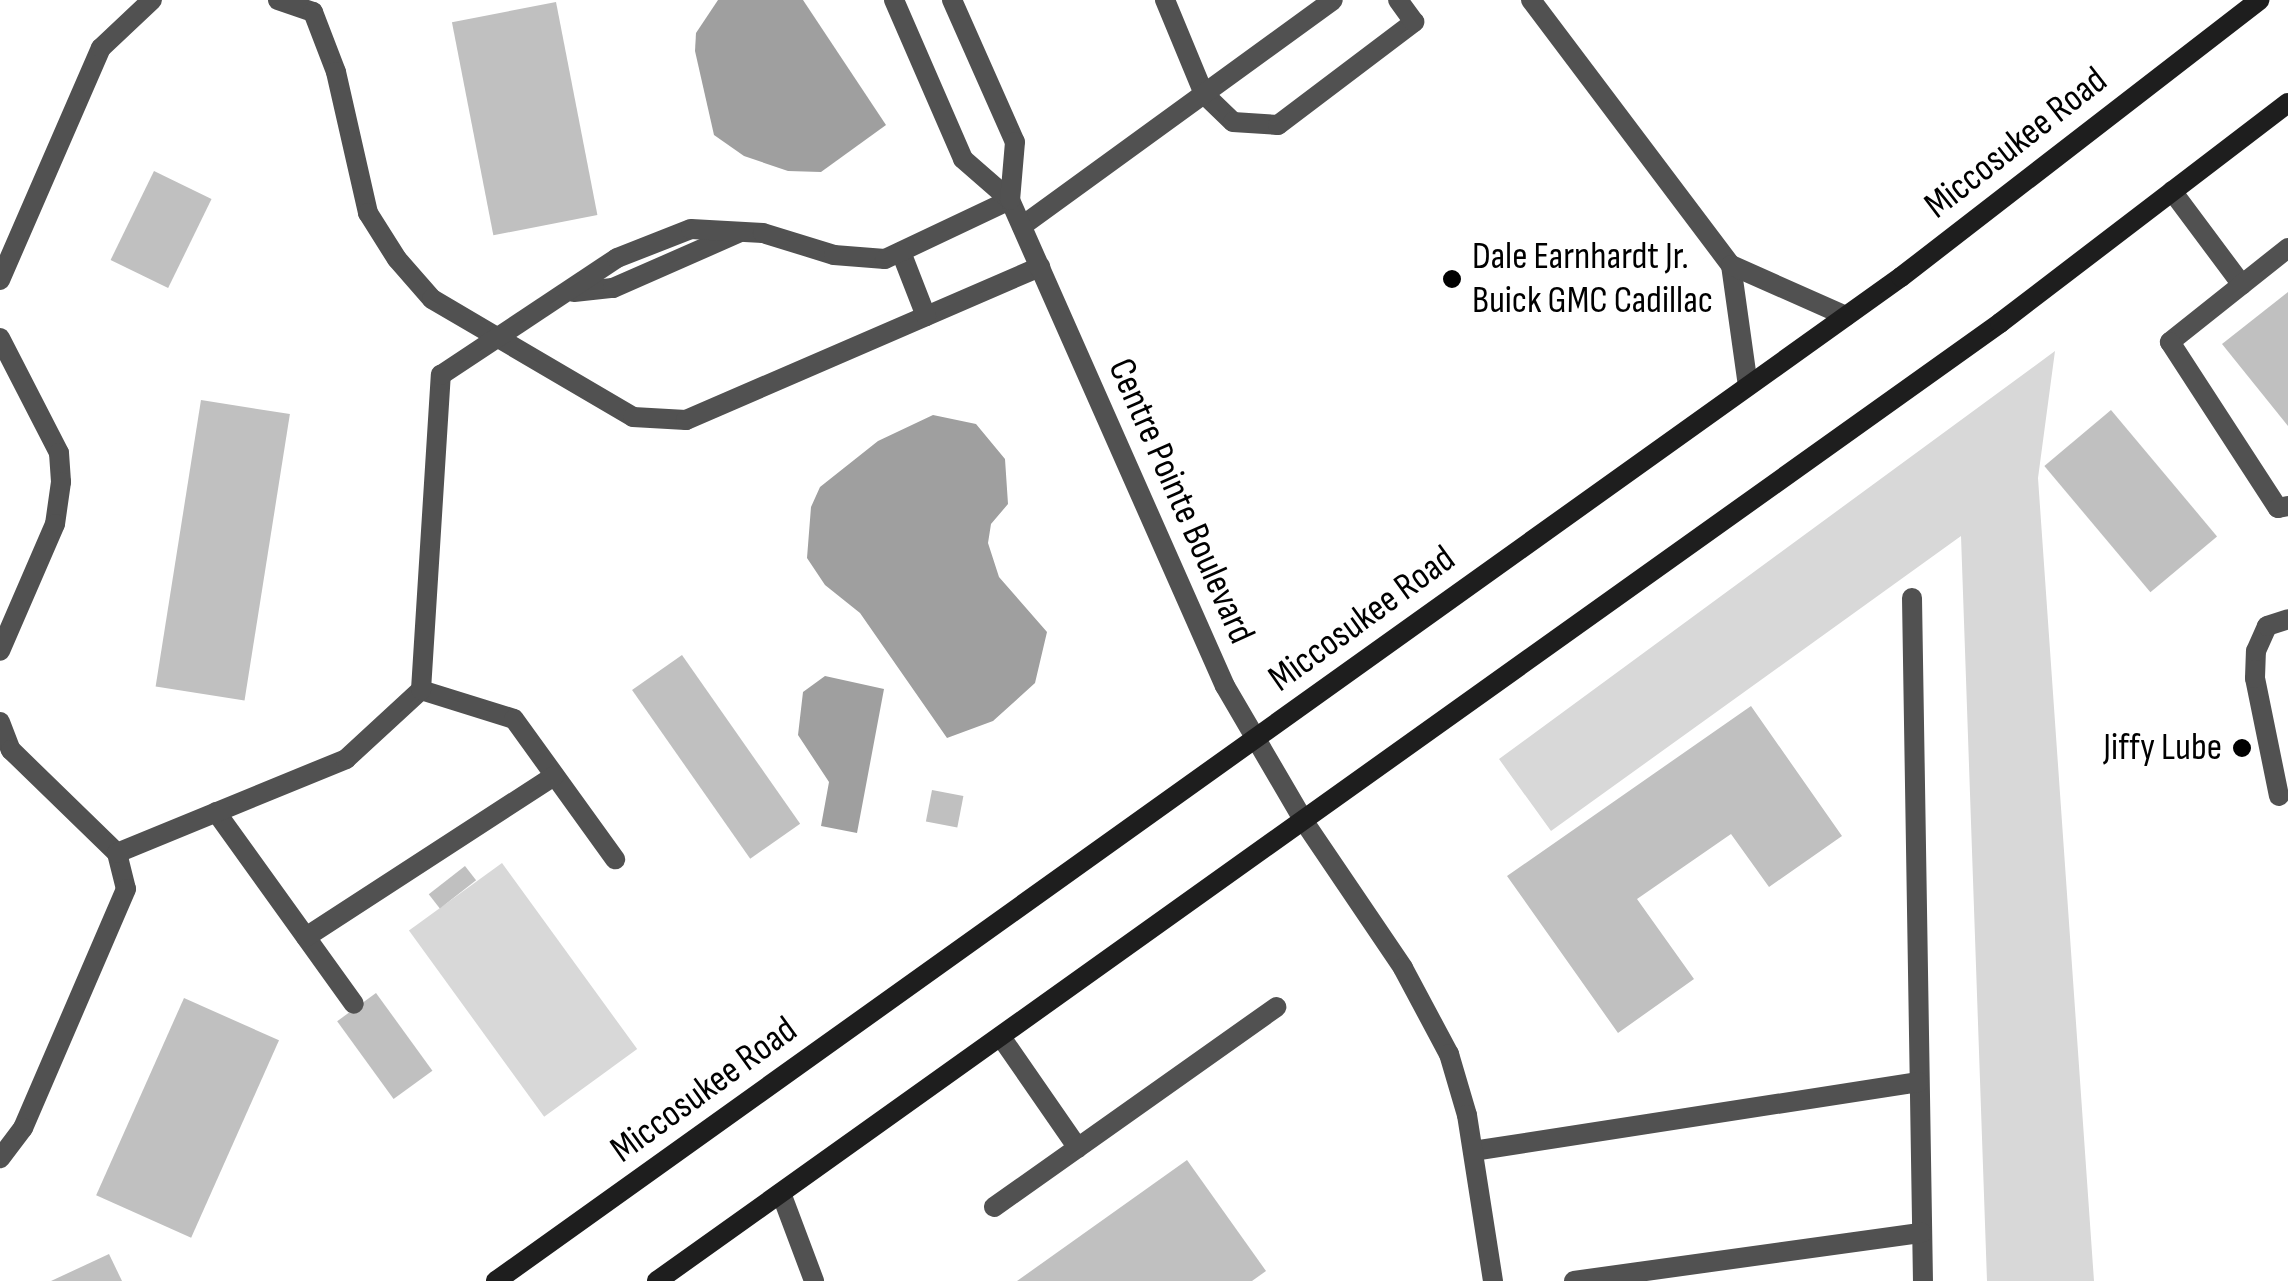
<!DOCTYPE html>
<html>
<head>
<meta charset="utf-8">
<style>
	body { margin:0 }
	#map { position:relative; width:2288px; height:1281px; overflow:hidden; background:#fff; font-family:"Sofia Sans Condensed",sans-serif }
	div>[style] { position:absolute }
	.green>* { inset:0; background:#d8d8d8; transform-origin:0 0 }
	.water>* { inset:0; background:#9f9f9f }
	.building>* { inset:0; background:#c0c0c0; transform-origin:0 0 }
	.lane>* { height:20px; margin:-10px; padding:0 10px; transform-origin:10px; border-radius:10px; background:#515151 }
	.street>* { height:20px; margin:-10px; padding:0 10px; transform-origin:10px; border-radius:10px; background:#515151 }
	.secondary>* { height:20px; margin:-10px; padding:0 10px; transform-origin:10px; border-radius:10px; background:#1e1e1e }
	.dots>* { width:28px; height:28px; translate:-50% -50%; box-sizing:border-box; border:5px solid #fff; border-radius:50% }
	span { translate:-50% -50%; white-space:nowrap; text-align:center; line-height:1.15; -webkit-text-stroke:8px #fff; paint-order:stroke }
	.street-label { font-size:38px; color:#000 }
	.poi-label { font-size:38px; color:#000 }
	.left { translate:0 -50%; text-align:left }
	.right { translate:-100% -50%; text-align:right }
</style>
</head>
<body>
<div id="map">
	<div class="green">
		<div style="clip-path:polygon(2055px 351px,2038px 478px,2094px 1281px,1987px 1281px,1961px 536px,1551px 831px,1499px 759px)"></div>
		<div style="left:502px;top:863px;width:230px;height:115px;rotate:54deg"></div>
	</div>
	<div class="water">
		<div style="clip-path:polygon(718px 0,803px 0,886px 125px,821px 172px,788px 171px,744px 156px,714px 135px,695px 51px,696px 33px)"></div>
		<div style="clip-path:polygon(933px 415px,976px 424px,1005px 459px,1008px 504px,991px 524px,988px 543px,999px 577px,1047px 632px,1035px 683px,993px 721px,947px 738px,860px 613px,825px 585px,807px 558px,811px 507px,820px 487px,878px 441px)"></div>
		<div style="clip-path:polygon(825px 676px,884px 689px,857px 833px,821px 826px,829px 782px,798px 735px,803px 692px)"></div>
	</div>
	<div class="building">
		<div style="left:556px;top:2px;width:217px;height:106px;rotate:79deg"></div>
		<div style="left:154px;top:171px;width:64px;height:99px;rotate:26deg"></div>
		<div style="clip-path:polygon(2288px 292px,2288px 426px,2222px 344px)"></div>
		<div style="left:201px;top:400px;width:90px;height:290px;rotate:9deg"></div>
		<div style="left:2111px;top:410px;width:165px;height:87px;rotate:50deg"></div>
		<div style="left:682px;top:655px;width:206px;height:61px;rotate:55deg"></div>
		<div style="clip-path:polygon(1751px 706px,1842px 836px,1769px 887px,1731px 834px,1637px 899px,1694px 979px,1618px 1033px,1507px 876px)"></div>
		<div style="left:932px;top:790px;width:32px;height:32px;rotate:11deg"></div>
		<div style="left:465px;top:866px;width:18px;height:46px;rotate:52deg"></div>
		<div style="left:376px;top:993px;width:96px;height:48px;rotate:54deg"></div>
		<div style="left:184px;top:998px;width:104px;height:216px;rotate:24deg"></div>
		<div style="clip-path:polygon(1187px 1160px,1266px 1271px,1252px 1281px,1017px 1281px)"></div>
		<div style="clip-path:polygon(109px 1254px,122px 1281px,51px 1281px)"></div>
	</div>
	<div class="lane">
		<div style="left:278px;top:0;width:37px;rotate:19deg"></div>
		<div style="left:313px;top:12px;width:64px;rotate:69deg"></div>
		<div style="left:336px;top:72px;width:145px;rotate:77.2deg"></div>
		<div style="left:368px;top:213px;width:54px;rotate:57.8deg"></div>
		<div style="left:397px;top:259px;width:53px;rotate:48.8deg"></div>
		<div style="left:432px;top:299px;width:233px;rotate:30.4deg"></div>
		<div style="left:633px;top:417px;width:53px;rotate:3.2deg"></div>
		<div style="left:686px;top:420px;width:386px;rotate:-23.4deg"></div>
		<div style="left:1165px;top:0;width:102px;rotate:67.5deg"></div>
		<div style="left:1204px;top:94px;width:40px;rotate:44deg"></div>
		<div style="left:1233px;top:122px;width:45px;rotate:3.8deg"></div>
		<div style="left:1278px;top:125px;width:171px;rotate:-37.1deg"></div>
		<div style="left:1414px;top:22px;width:27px;rotate:-126deg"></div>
		<div style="left:1531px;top:0;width:332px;rotate:53deg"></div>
		<div style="left:1731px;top:265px;width:122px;rotate:82deg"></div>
		<div style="left:2172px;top:191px;width:117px;rotate:53.3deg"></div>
		<div style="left:1022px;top:226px;width:384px;rotate:-36deg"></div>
		<div style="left:2288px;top:248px;width:151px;rotate:141.5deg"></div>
		<div style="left:2170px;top:342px;width:198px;rotate:57deg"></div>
		<div style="left:2278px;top:508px;width:10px;rotate:-11deg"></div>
		<div style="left:901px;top:252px;width:69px;rotate:68.7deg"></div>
		<div style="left:1731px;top:265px;width:126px;rotate:23.9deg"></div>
		<div style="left:0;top:280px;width:253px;rotate:-66.5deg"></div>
		<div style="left:101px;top:48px;width:70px;rotate:-43.3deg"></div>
		<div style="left:574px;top:292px;width:39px;rotate:-6deg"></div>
		<div style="left:613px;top:288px;width:137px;rotate:-23.7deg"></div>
		<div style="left:0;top:338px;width:129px;rotate:62.8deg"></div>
		<div style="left:59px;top:453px;width:29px;rotate:86deg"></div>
		<div style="left:61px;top:482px;width:42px;rotate:98.1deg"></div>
		<div style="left:55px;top:524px;width:138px;rotate:113.4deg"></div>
		<div style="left:1912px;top:598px;width:683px;rotate:89.08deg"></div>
		<div style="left:421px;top:690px;width:97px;rotate:17.3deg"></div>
		<div style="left:514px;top:719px;width:173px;rotate:54.2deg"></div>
		<div style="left:0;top:722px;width:30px;rotate:69deg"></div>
		<div style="left:11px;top:750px;width:148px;rotate:44.2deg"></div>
		<div style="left:117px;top:853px;width:37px;rotate:76deg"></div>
		<div style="left:126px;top:889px;width:260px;rotate:113.3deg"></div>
		<div style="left:23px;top:1128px;width:38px;rotate:127deg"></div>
		<div style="left:2279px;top:796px;width:120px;rotate:-101.5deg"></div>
		<div style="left:2255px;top:678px;width:27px;rotate:-88deg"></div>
		<div style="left:2256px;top:651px;width:27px;rotate:-66deg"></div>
		<div style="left:2267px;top:626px;width:22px;rotate:-18deg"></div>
		<div style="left:216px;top:812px;width:236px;rotate:54.3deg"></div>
		<div style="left:117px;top:853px;width:248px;rotate:-22.3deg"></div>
		<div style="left:346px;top:759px;width:102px;rotate:-42.6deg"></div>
		<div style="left:421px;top:690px;width:316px;rotate:-86.4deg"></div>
		<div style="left:441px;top:375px;width:211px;rotate:-33.6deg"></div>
		<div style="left:617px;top:258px;width:79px;rotate:-21.4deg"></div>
		<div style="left:691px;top:229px;width:72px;rotate:3.2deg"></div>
		<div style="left:763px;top:233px;width:74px;rotate:17.2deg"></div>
		<div style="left:834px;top:255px;width:51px;rotate:4.5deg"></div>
		<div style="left:885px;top:259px;width:138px;rotate:-25.3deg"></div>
		<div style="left:306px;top:937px;width:296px;rotate:-33deg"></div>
		<div style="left:1001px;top:1037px;width:135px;rotate:55.3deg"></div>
		<div style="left:1473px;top:1151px;width:451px;rotate:-8.8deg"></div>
		<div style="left:781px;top:1193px;width:94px;rotate:69.4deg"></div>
		<div style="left:994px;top:1207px;width:346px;rotate:-35.3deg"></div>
		<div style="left:1574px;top:1281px;width:351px;rotate:-7.9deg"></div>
	</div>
	<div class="street">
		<div style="left:894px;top:0;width:173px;rotate:66.5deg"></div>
		<div style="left:963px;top:159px;width:62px;rotate:41.1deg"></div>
		<div style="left:1010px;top:200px;width:531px;rotate:66.14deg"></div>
		<div style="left:1225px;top:686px;width:159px;rotate:59.7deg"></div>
		<div style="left:1305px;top:823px;width:175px;rotate:55.9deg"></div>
		<div style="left:1403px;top:968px;width:98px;rotate:61.9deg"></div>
		<div style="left:1449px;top:1054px;width:64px;rotate:73.6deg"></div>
		<div style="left:1467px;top:1115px;width:168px;rotate:81.1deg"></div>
		<div style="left:952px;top:0;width:155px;rotate:66.1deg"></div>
		<div style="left:1015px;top:142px;width:58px;rotate:94.9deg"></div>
	</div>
	<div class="secondary">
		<div style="left:496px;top:1281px;width:1727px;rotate:-35.55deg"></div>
		<div style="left:1901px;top:277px;width:453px;rotate:-37.7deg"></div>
		<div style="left:657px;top:1281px;width:1650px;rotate:-35.5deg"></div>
		<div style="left:2000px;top:323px;width:362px;rotate:-37.4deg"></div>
	</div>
	<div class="dots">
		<div style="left:1452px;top:279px;background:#000"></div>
		<div style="left:2242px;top:748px;background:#000"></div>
	</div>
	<div class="street-label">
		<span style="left:2016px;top:143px;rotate:-38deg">Miccosukee Road</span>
		<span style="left:1181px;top:501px;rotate:66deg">Centre Pointe Boulevard</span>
		<span style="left:1362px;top:619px;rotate:-36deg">Miccosukee Road</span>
		<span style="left:704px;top:1090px;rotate:-36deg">Miccosukee Road</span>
	</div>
	<div class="poi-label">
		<span class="left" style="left:1472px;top:279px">Dale Earnhardt Jr.<br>Buick GMC Cadillac</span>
		<span class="right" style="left:2222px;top:748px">Jiffy Lube</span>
	</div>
</div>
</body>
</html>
